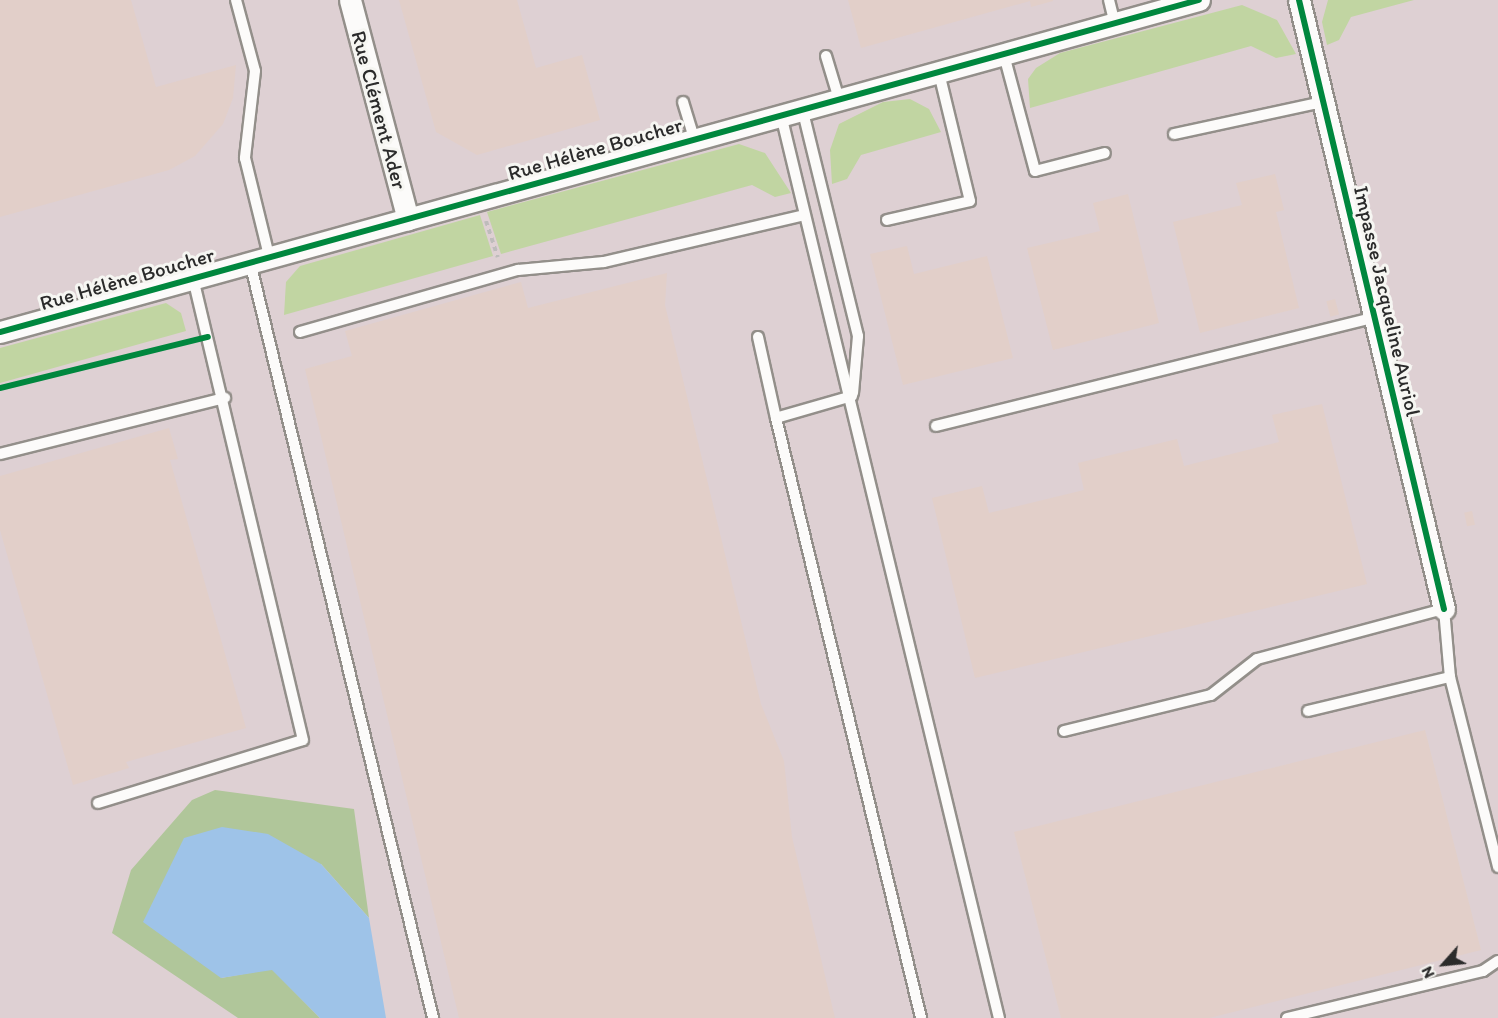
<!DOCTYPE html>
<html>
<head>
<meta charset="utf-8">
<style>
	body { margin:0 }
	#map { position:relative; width:1498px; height:1018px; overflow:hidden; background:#eee7dd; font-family:Itim,sans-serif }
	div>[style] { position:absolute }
	.industrial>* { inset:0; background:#ded0d3; transform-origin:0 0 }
	.green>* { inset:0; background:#c1d5a2 }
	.forest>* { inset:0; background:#b0c69a }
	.water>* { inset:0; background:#9ec3e8 }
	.building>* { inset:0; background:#e2cfc9; transform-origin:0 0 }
	.path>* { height:4px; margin-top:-2px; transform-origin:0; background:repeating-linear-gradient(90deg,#bebcbb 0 4.5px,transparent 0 9px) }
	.roads { filter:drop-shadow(2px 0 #938f8a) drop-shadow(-2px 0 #938f8a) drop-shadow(0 2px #938f8a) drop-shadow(0 -2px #938f8a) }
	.lane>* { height:10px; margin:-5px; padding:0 5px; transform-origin:5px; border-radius:5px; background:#fcfbfa }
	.street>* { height:21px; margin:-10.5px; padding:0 10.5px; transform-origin:10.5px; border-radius:10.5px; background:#fcfbfa }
	.cycleway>* { height:6px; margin:-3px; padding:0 3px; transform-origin:3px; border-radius:3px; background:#00873e }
	span { translate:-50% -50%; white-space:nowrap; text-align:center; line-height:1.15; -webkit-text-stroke:6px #f6f6f2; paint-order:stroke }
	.street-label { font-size:21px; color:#2b2b2b }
	.north { position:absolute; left:1414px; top:934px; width:60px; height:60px; -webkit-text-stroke:4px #f6f6f2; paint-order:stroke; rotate:243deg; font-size:16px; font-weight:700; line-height:24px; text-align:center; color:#2b2b2b }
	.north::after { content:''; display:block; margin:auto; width:21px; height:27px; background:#2b2b2b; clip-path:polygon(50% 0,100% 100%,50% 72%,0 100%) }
</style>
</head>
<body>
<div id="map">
	<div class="industrial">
		<div style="left:0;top:0;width:1498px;height:1018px"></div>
	</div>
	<div class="green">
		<div style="clip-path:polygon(1328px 0,1414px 0,1351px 17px,1339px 40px,1327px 45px,1322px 22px)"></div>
		<div style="clip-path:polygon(1242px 5px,1277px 20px,1296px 54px,1276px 58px,1251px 46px,1030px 108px,1028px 79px,1036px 68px,1060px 53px)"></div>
		<div style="clip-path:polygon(910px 99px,929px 109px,941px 132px,861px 155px,847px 179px,832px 184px,830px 150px,839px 124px,883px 102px)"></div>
		<div style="clip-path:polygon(739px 144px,765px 153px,791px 193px,775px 197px,752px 185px,501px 254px,487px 212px)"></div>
		<div style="clip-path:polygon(480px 215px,493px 256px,284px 315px,286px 282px,300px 266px)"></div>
		<div style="clip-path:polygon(166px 303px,181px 313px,186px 331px,0 383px,0 348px)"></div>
	</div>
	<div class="forest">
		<div style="clip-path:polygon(215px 790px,354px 809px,369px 918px,321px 864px,221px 978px,272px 969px,320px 1018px,238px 1018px,112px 933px,131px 870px,192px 800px)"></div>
	</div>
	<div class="water">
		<div style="clip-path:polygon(222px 827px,268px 834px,321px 864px,369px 918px,386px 1018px,320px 1018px,272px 970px,221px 978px,143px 922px,184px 838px)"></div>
	</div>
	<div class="building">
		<div style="clip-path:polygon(0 0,131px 0,156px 87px,236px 65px,233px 98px,223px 124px,195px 156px,169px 170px,0 217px)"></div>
		<div style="clip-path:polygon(399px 0,517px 0,536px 68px,582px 55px,600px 120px,477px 155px,436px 132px)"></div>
		<div style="clip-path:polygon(848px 0,1053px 0,1053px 1px,1031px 7px,1030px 1px,861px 48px)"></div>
		<div style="clip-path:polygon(1275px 174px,1284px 210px,1276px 212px,1299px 308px,1200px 333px,1173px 222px,1242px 205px,1236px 183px)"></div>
		<div style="clip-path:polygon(1128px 194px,1159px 323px,1053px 350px,1027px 248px,1100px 231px,1093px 203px)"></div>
		<div style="clip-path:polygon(907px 246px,914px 274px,987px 256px,1013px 358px,903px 385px,870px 254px)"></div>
		<div style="clip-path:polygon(667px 273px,665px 305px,761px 704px,784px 761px,792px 837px,835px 1018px,459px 1018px,305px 369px,352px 356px,345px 331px,521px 282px,528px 308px)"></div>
		<div style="left:1335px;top:299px;width:16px;height:9px;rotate:75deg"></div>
		<div style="clip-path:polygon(1322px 404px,1367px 584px,975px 678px,932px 498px,982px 486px,989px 513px,1084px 490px,1078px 463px,1177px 439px,1184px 466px,1279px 442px,1272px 415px)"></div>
		<div style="clip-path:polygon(169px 428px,178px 459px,170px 460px,246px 728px,126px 762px,129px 768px,73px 785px,0 530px,0 476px)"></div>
		<div style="left:1472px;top:511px;width:14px;height:8px;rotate:78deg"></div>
		<div style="clip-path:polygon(1425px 730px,1481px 950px,1209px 1018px,1061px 1018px,1014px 832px)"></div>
	</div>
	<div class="path">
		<div style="left:486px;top:221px;width:38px;rotate:72deg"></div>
	</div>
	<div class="roads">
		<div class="lane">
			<div style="left:236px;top:0;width:73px;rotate:75deg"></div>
			<div style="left:255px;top:71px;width:88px;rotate:96.6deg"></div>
			<div style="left:245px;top:158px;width:101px;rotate:76.2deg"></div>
			<div style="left:1109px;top:0;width:25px;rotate:76deg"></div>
			<div style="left:1004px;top:55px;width:120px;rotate:75deg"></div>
			<div style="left:1035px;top:171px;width:72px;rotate:-14.4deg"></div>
			<div style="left:826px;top:56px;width:45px;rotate:73.2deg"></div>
			<div style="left:683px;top:102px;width:38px;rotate:73deg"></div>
			<div style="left:802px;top:108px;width:235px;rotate:76.2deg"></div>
			<div style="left:858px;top:336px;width:57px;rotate:95deg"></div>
			<div style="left:781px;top:115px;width:929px;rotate:76.43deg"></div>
			<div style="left:1174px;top:134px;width:151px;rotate:-12.2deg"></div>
			<div style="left:887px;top:220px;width:85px;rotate:-12.9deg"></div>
			<div style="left:970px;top:201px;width:132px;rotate:-103.6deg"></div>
			<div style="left:250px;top:262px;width:778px;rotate:76.39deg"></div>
			<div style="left:300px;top:332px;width:227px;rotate:-15.9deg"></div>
			<div style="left:518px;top:270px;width:86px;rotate:-5.3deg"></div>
			<div style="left:604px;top:262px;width:205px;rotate:-13.2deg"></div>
			<div style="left:758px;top:337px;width:83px;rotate:77.5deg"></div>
			<div style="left:852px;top:396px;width:79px;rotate:163.9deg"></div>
			<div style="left:776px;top:418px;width:617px;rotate:76.41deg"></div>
			<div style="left:936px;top:426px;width:451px;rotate:-13.9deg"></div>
			<div style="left:0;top:454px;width:232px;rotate:-14deg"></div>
			<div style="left:1308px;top:711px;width:146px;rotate:-13.5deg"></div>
			<div style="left:1450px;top:677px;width:196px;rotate:75.8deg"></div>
			<div style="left:1064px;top:731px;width:151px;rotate:-13.8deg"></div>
			<div style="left:1211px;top:695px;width:58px;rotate:-38deg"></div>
			<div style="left:1257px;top:659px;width:194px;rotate:-15deg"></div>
			<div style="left:1444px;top:609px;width:68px;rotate:85deg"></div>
			<div style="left:98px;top:803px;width:214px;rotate:-17.1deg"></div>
			<div style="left:303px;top:740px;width:475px;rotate:-103.4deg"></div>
			<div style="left:1287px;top:1018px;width:202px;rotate:-13.5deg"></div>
			<div style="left:1483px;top:971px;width:18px;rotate:-34deg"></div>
		</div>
		<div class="street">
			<div style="left:350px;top:0;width:227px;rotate:75.2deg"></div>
			<div style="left:1299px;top:0;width:626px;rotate:76.61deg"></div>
			<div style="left:0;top:332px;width:1244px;rotate:-15.48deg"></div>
		</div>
	</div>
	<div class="cycleway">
		<div style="left:1299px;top:0;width:626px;rotate:76.61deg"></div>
		<div style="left:0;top:332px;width:1244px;rotate:-15.48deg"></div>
		<div style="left:0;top:388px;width:214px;rotate:-13.8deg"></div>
	</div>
	<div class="street-label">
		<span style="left:379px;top:110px;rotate:75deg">Rue Clément Ader</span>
		<span style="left:595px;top:149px;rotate:-16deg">Rue Hélène Boucher</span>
		<span style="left:127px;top:279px;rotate:-16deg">Rue Hélène Boucher</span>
		<span style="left:1387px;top:301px;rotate:77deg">Impasse Jacqueline Auriol</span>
	</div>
	<div class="north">N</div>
</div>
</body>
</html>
